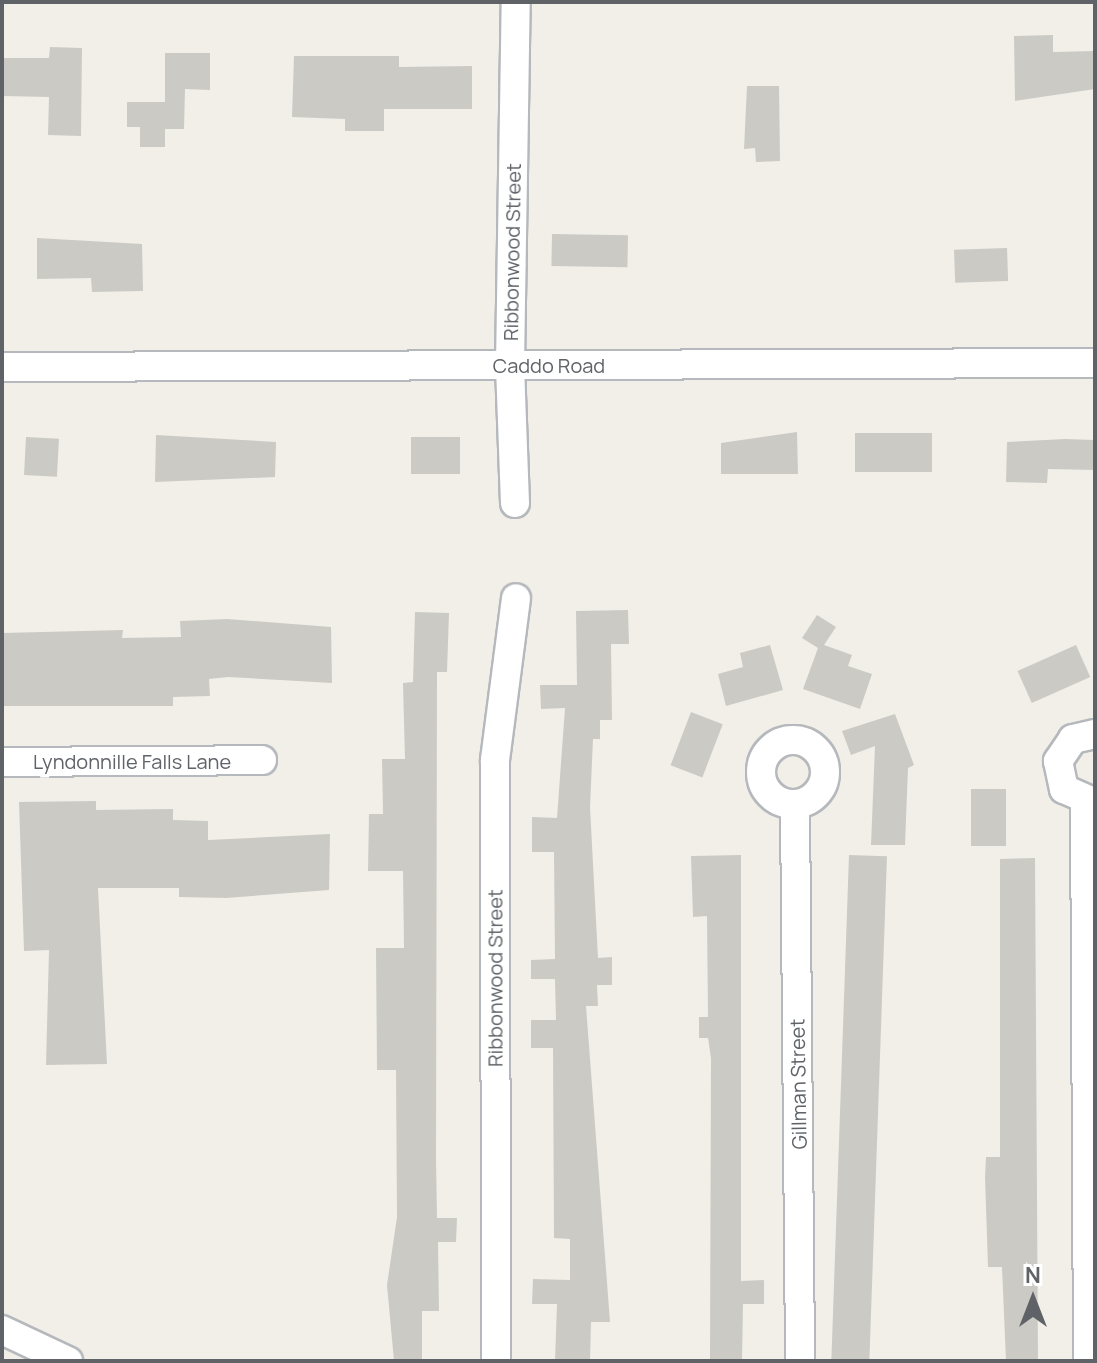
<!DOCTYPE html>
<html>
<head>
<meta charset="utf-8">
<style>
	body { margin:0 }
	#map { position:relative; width:1097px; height:1363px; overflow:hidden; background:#f1efe8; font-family:Manrope,sans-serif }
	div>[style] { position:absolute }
	.building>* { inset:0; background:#cccac5; transform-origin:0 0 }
	.roads { filter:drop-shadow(2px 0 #b5b8bc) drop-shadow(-2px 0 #b5b8bc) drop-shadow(0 2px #b5b8bc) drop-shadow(0 -2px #b5b8bc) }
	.minor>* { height:28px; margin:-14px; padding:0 14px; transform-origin:14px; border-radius:14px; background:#fff }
	.minor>.ring { margin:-14px; padding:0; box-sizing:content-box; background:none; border:28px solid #fff; border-radius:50% }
	span { translate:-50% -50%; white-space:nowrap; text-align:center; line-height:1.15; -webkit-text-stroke:7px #fff; paint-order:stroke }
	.street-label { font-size:20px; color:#5f6368 }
	.frame { position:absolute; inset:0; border:4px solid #5f6368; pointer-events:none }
	.north { position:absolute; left:993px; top:1259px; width:80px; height:80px; -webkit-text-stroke:6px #fff; paint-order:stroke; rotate:0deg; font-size:22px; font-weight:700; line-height:32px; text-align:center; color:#5f6368 }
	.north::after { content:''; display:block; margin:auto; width:28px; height:36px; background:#5f6368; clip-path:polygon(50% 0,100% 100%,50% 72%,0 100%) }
</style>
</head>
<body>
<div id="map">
	<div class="building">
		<div style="clip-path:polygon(1053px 35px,1053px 52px,1095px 51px,1095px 89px,1015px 101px,1014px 36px)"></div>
		<div style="clip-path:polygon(50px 47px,82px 48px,81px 136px,48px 135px,49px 97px,2px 96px,2px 58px,49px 58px)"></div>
		<div style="clip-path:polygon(165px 53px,210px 53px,210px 90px,185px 89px,184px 129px,165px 129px,165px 147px,140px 147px,140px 127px,127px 127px,127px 102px,165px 102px)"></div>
		<div style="clip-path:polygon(294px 56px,399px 56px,399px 67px,472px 66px,472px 109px,384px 109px,384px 131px,345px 131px,345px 119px,292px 117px)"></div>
		<div style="clip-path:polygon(747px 86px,779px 86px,780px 161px,756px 162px,755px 148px,744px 149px)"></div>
		<div style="left:552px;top:234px;width:76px;height:32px;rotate:1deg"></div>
		<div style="clip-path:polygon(37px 238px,142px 244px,143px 291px,92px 292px,91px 278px,37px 279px)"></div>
		<div style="left:1007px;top:248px;width:33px;height:53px;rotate:88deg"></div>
		<div style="clip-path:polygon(797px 432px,798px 474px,721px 474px,721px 443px)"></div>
		<div style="left:932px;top:433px;width:39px;height:77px;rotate:90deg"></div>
		<div style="clip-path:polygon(156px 435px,276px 442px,275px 477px,155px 482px)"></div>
		<div style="left:26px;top:437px;width:33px;height:38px;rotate:3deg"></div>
		<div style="left:460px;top:437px;width:37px;height:49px;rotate:90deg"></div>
		<div style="clip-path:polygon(1065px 439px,1095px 440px,1095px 470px,1048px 469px,1047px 483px,1006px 482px,1007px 442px)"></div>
		<div style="clip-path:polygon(628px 610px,629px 644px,611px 644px,612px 720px,600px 720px,600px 739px,593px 739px,590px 807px,598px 958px,612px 957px,612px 985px,597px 985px,598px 1006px,586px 1006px,610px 1322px,591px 1322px,590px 1361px,555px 1361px,557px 1304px,532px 1304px,533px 1279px,570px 1280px,570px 1239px,554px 1238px,553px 1048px,531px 1048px,531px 1020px,556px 1020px,555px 979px,531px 979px,531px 960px,555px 959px,554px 852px,532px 852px,532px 817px,557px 818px,565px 708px,541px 709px,540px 685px,577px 685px,576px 611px)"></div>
		<div style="clip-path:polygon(415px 612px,449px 613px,447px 672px,437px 672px,436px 1159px,437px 1218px,457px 1218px,456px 1242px,438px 1242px,439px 1311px,422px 1311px,422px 1361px,394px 1361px,387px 1285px,397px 1217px,396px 1070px,377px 1070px,376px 948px,404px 948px,403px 871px,368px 871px,369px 814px,383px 814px,382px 759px,405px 759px,403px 683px,413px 682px)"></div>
		<div style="clip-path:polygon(817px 615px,836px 627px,824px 645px,852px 655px,848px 666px,872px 674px,860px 709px,803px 689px,818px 648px,802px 638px)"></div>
		<div style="clip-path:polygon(227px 619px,331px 627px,332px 683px,228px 677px,209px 679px,210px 696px,173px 697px,173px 706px,2px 706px,2px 633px,123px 630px,122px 638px,181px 637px,180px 621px)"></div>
		<div style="clip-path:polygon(770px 645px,783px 690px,726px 706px,718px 674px,743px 667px,740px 653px)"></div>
		<div style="left:1076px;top:645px;width:35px;height:64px;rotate:66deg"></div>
		<div style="left:691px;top:712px;width:34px;height:57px;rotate:21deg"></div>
		<div style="clip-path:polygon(895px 714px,914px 765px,908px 768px,905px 845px,871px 845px,875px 746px,851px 755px,842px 731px)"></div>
		<div style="left:971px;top:789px;width:35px;height:57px"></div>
		<div style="clip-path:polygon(96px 801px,96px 810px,173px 809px,173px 820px,208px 821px,208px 840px,330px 834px,329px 890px,226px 898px,179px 897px,179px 888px,98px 888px,107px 1064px,46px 1065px,49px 950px,24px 951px,19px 802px)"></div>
		<div style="clip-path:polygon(741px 855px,741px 1281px,764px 1280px,764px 1304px,743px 1304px,742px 1361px,710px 1361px,711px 1058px,708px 1038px,699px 1038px,699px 1017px,708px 1017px,707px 916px,693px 917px,691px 856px)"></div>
		<div style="left:849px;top:855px;width:38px;height:506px;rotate:2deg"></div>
		<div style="clip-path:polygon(1035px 858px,1038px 1361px,1006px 1361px,1002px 1267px,988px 1267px,985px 1177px,986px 1157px,1000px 1157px,1000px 859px)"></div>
	</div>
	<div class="roads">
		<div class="minor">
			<div style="left:2px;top:367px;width:1093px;rotate:-0.21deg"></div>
			<div style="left:515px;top:503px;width:138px;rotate:-92.1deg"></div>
			<div style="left:510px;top:365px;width:363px;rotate:-89.1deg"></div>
			<div style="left:1095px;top:734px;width:23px;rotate:167deg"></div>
			<div style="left:1073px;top:739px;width:27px;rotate:124deg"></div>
			<div style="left:1058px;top:761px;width:29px;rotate:78deg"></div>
			<div style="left:1064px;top:789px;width:34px;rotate:24deg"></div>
			<div class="ring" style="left:761px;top:740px;width:36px;height:36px"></div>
			<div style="left:2px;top:762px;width:260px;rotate:-0.4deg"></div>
			<div style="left:1085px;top:804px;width:557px;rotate:89.69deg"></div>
			<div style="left:795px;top:806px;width:555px;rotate:89.48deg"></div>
			<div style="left:2px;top:1330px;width:73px;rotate:25.2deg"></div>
			<div style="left:496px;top:1361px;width:601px;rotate:-90.1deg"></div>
			<div style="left:495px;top:760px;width:163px;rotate:-82.6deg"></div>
		</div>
	</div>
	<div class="street-label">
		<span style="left:512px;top:252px;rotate:-89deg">Ribbonwood Street</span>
		<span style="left:549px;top:365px">Caddo Road</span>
		<span style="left:132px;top:761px">Lyndonnille Falls Lane</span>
		<span style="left:495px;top:978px;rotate:-90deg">Ribbonwood Street</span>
		<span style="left:798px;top:1084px;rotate:-91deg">Gillman Street</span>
	</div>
	<div class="frame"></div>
	<div class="north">N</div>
</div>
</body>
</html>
